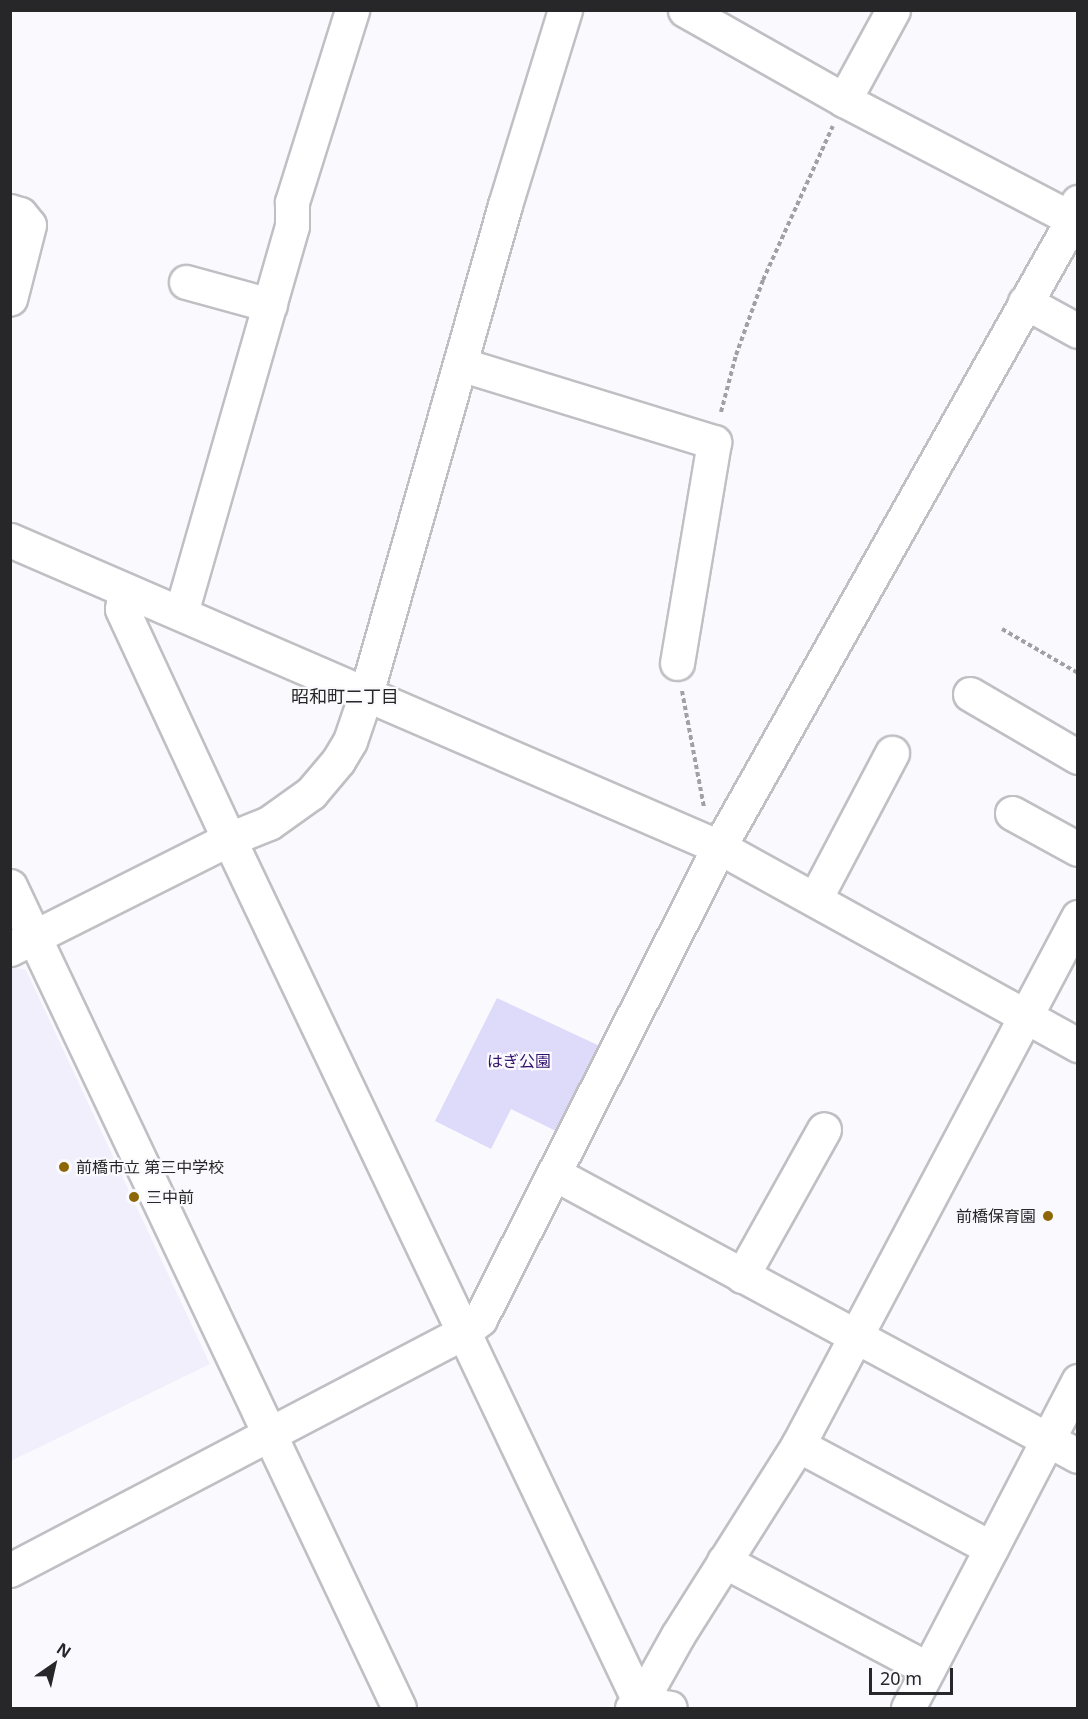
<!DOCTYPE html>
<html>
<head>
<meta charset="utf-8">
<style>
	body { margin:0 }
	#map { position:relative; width:1088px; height:1719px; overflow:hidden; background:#fafafe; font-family:"Noto Sans","Noto Sans JP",sans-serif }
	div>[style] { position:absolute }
	.built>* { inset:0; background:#f1effc }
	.green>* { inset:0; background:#dedafa }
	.path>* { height:4px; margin-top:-2px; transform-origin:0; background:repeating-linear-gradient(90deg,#a1a1a4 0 4.5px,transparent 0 7.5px) }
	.roads { filter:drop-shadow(2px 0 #c0bfc4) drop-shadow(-2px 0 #c0bfc4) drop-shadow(0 2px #c0bfc4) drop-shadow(0 -2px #c0bfc4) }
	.minor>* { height:33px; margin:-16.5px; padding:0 16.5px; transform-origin:16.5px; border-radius:16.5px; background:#fff }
	.dots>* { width:16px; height:16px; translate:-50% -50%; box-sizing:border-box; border:3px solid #fafafe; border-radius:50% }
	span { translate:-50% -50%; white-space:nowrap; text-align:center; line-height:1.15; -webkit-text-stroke:4.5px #fafafe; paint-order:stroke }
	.park-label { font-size:16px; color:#33126e }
	.poi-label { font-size:16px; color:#272628 }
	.left { translate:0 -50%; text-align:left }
	.right { translate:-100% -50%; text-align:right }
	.neighbourhood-label { font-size:18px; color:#272628 }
	.frame { position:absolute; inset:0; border:12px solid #272628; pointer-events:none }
	.north { position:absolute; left:24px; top:1635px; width:60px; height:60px; -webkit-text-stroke:4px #fafafe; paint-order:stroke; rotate:34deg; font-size:16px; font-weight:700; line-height:24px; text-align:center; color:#272628 }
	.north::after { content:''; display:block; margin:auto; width:21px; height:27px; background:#272628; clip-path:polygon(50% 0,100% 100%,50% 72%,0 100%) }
	.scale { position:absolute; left:869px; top:1668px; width:84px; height:27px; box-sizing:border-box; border:3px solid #272628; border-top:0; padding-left:8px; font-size:18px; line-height:21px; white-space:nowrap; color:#272628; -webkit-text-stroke:4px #fafafe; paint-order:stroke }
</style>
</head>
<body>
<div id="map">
	<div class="built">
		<div style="clip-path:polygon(11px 967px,26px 970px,210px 1364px,11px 1461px)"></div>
	</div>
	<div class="green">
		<div style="clip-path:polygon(497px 998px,604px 1048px,562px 1134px,511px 1109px,491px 1149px,435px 1121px)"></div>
	</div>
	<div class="path">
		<div style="left:721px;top:412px;width:59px;rotate:-75.3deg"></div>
		<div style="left:736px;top:355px;width:80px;rotate:-70.2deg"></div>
		<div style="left:763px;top:280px;width:169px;rotate:-65.6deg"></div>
		<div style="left:1002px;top:629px;width:88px;rotate:30.1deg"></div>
		<div style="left:682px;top:691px;width:118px;rotate:79.3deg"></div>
	</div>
	<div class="roads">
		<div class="minor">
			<div style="left:685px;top:10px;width:183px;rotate:29.5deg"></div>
			<div style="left:844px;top:100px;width:264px;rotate:27.5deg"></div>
			<div style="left:844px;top:100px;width:102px;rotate:-61.4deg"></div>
			<div style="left:10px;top:211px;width:10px;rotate:17deg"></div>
			<div style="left:20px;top:214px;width:14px;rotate:51deg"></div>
			<div style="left:29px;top:225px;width:76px;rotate:104.4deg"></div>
			<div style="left:186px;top:282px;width:87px;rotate:15.3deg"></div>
			<div style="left:1025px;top:302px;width:60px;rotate:28.7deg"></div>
			<div style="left:460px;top:364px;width:266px;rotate:17.1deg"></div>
			<div style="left:714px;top:442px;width:224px;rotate:99.5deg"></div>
			<div style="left:10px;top:540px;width:773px;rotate:23.41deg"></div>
			<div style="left:719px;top:847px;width:410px;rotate:28.9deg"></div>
			<div style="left:125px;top:590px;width:19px;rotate:99deg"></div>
			<div style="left:122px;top:609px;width:254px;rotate:65.1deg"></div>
			<div style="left:229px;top:839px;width:957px;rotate:64.56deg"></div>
			<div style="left:640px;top:1703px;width:30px;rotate:9deg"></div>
			<div style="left:181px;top:613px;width:403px;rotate:-74deg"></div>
			<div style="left:292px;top:226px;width:24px;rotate:-90deg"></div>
			<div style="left:292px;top:202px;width:201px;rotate:-72.6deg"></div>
			<div style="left:970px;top:694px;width:125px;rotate:30.3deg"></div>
			<div style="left:1012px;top:813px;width:75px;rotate:28.6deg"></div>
			<div style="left:10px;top:886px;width:909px;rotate:64.67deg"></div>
			<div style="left:816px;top:897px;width:163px;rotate:-62.2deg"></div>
			<div style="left:10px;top:949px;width:245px;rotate:-26.7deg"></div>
			<div style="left:229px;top:839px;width:43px;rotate:-21.8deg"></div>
			<div style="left:269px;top:823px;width:52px;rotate:-35.5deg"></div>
			<div style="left:311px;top:793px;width:42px;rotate:-49.8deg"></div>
			<div style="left:338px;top:761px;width:23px;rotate:-59deg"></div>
			<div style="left:350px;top:741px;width:50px;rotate:-71.2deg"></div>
			<div style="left:366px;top:694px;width:508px;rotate:-74.13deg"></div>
			<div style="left:505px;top:205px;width:204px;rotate:-72.9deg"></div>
			<div style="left:555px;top:1174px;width:594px;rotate:28.33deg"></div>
			<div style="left:742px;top:1276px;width:168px;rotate:-60.8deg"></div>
			<div style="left:798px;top:1445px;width:219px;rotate:28.1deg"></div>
			<div style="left:724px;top:1561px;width:231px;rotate:27.9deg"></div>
			<div style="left:10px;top:1570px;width:513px;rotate:-27.66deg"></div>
			<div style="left:464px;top:1332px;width:21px;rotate:-39deg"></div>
			<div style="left:480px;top:1319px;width:529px;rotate:-63.14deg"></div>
			<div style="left:719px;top:847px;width:711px;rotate:-60.59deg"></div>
			<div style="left:1068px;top:228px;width:28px;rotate:-69deg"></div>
			<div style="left:632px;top:1708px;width:9px;rotate:-32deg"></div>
			<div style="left:640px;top:1703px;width:78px;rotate:-60.8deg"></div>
			<div style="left:678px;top:1635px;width:225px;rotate:-57.7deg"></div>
			<div style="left:798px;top:1445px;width:598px;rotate:-62.06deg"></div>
			<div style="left:908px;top:1708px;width:369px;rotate:-62.5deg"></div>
		</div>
	</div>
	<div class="dots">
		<div style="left:64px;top:1167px;background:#8d6608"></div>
		<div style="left:134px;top:1197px;background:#8d6608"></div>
		<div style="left:1048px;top:1216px;background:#8d6608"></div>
	</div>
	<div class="park-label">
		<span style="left:519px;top:1061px">はぎ公園</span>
	</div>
	<div class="poi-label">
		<span class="left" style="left:76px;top:1167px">前橋市立 第三中学校</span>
		<span class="left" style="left:146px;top:1197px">三中前</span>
		<span class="right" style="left:1036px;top:1216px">前橋保育園</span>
	</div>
	<div class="neighbourhood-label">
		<span style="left:345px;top:696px">昭和町二丁目</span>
	</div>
	<div class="frame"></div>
	<div class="north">N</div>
	<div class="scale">20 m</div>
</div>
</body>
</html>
